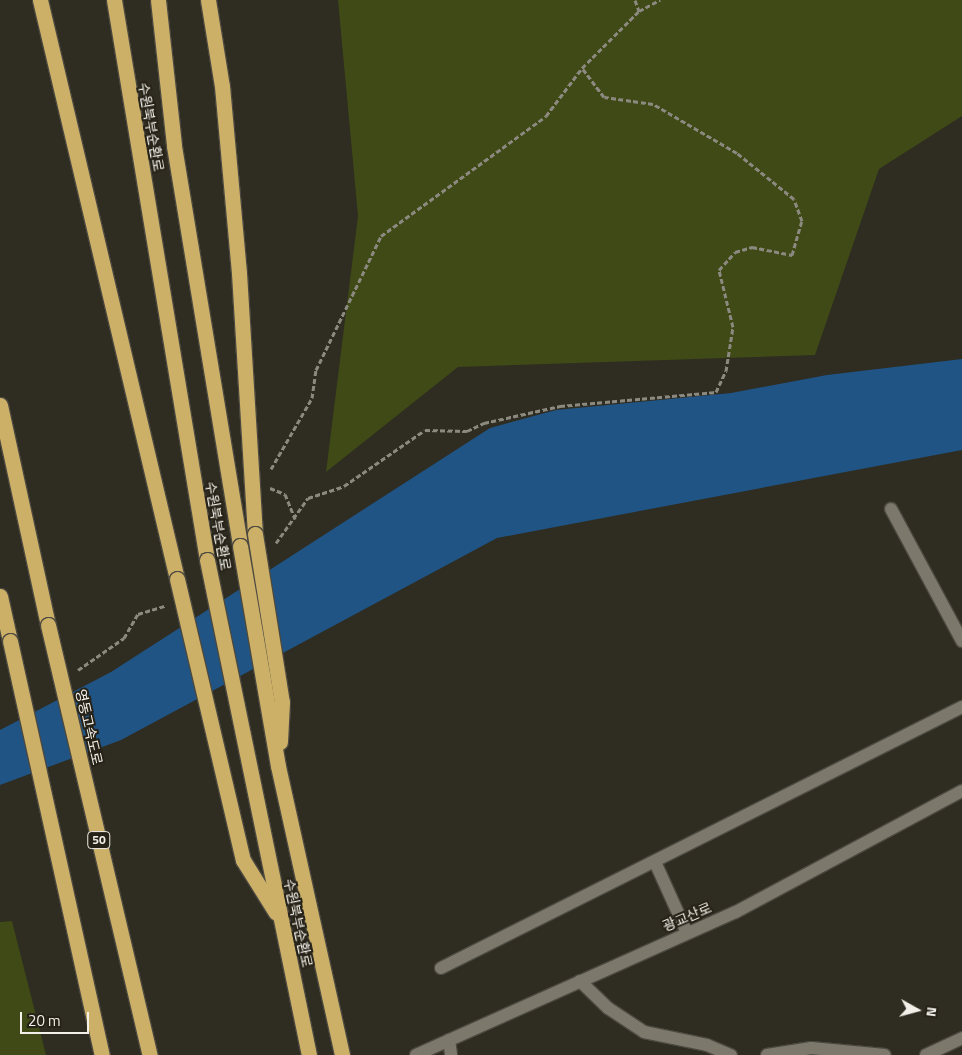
<!DOCTYPE html>
<html>
<head>
<meta charset="utf-8">
<style>
	body { margin:0 }
	#map { position:relative; width:962px; height:1055px; overflow:hidden; background:#2f2c21; font-family:"Titillium Web","Noto Sans KR",sans-serif }
	div>[style] { position:absolute }
	.green>* { inset:0; background:#3f4a16 }
	.water>* { inset:0; background:#1f5484 }
	.path>* { height:3px; margin-top:-1.5px; transform-origin:0; background:repeating-linear-gradient(90deg,#8c8980 0 5px,transparent 0 7.5px) }
	.roads { filter:drop-shadow(1px 0 #4c4940) drop-shadow(-1px 0 #4c4940) drop-shadow(0 1px #4c4940) drop-shadow(0 -1px #4c4940) }
	.minor>* { height:12px; margin:-6px; padding:0 6px; transform-origin:6px; border-radius:6px; background:#7c796c }
	.highway>* { height:15px; margin:-7.5px; padding:0 7.5px; transform-origin:7.5px; border-radius:7.5px; background:#ccb067 }
	.bridges { filter:drop-shadow(1px 0 #4c4940) drop-shadow(-1px 0 #4c4940) drop-shadow(0 1px #4c4940) drop-shadow(0 -1px #4c4940) }
	.highway-bridge>* { height:15px; margin:-7.5px; padding:0 7.5px; transform-origin:7.5px; border-radius:7.5px; background:#ccb067 }
	span { translate:-50% -50%; white-space:nowrap; text-align:center; line-height:1.15; -webkit-text-stroke:4px #262218; paint-order:stroke }
	.shield-label span { padding:1px 4px; background:#262218; border:1px solid; border-radius:4px; -webkit-text-stroke-width:0 }
	.shield-label { font-size:12px; color:#f2f0e9; font-weight:700 }
	.street-label { font-size:14px; color:#f2f0e9 }
	.north { position:absolute; left:892px; top:985px; width:50px; height:50px; -webkit-text-stroke:4px #262218; paint-order:stroke; rotate:97deg; font-size:14px; font-weight:700; line-height:20px; text-align:center; color:#f2f0e9 }
	.north::after { content:''; display:block; margin:auto; width:18px; height:22px; background:#f2f0e9; clip-path:polygon(50% 0,100% 100%,50% 72%,0 100%) }
	.scale { position:absolute; left:20px; top:1012px; width:69px; height:22px; box-sizing:border-box; border:2px solid #f2f0e9; border-top:0; padding-left:6px; font-size:15px; line-height:18px; white-space:nowrap; color:#f2f0e9; -webkit-text-stroke:4px #262218; paint-order:stroke }
</style>
</head>
<body>
<div id="map">
	<div class="green">
		<div style="clip-path:polygon(338px 0,962px 0,962px 116px,879px 169px,815px 355px,458px 367px,326px 472px,358px 216px)"></div>
		<div style="clip-path:polygon(12px 921px,46px 1055px,0 1055px,0 922px)"></div>
	</div>
	<div class="water">
		<div style="clip-path:polygon(962px 359px,962px 450px,497px 538px,121px 740px,0 785px,0 730px,111px 672px,490px 428px,556px 410px,731px 393px,827px 375px)"></div>
	</div>
	<div class="path">
		<div style="left:635px;top:0;width:12px;rotate:70deg"></div>
		<div style="left:639px;top:11px;width:24px;rotate:-28deg"></div>
		<div style="left:271px;top:469px;width:82px;rotate:-60deg"></div>
		<div style="left:312px;top:398px;width:28px;rotate:-82deg"></div>
		<div style="left:316px;top:370px;width:149px;rotate:-64.1deg"></div>
		<div style="left:381px;top:236px;width:204px;rotate:-36deg"></div>
		<div style="left:546px;top:116px;width:60px;rotate:-53.1deg"></div>
		<div style="left:582px;top:68px;width:81px;rotate:-45deg"></div>
		<div style="left:270px;top:488px;width:16px;rotate:22deg"></div>
		<div style="left:285px;top:494px;width:27px;rotate:68deg"></div>
		<div style="left:276px;top:543px;width:55px;rotate:-54.6deg"></div>
		<div style="left:308px;top:498px;width:38px;rotate:-18deg"></div>
		<div style="left:344px;top:486px;width:98px;rotate:-34.7deg"></div>
		<div style="left:425px;top:430px;width:42px;rotate:1.4deg"></div>
		<div style="left:467px;top:431px;width:19px;rotate:-25deg"></div>
		<div style="left:484px;top:423px;width:78px;rotate:-12.6deg"></div>
		<div style="left:560px;top:406px;width:157px;rotate:-5.1deg"></div>
		<div style="left:716px;top:392px;width:23px;rotate:-65deg"></div>
		<div style="left:726px;top:371px;width:45px;rotate:-81deg"></div>
		<div style="left:733px;top:327px;width:59px;rotate:-103.8deg"></div>
		<div style="left:719px;top:270px;width:24px;rotate:-48deg"></div>
		<div style="left:735px;top:252px;width:18px;rotate:-16deg"></div>
		<div style="left:752px;top:247px;width:41px;rotate:11.3deg"></div>
		<div style="left:792px;top:255px;width:35px;rotate:-74deg"></div>
		<div style="left:802px;top:221px;width:23px;rotate:-110deg"></div>
		<div style="left:794px;top:199px;width:73px;rotate:-141.1deg"></div>
		<div style="left:737px;top:153px;width:97px;rotate:-149.7deg"></div>
		<div style="left:653px;top:104px;width:49px;rotate:-171.9deg"></div>
		<div style="left:604px;top:97px;width:36px;rotate:-127deg"></div>
		<div style="left:78px;top:670px;width:56px;rotate:-34.8deg"></div>
		<div style="left:124px;top:638px;width:28px;rotate:-60deg"></div>
		<div style="left:138px;top:614px;width:28px;rotate:-17deg"></div>
	</div>
	<div class="roads">
		<div class="minor">
			<div style="left:891px;top:509px;width:150px;rotate:61.7deg"></div>
			<div style="left:655px;top:862px;width:78px;rotate:65.7deg"></div>
			<div style="left:441px;top:968px;width:583px;rotate:-26.61deg"></div>
			<div style="left:580px;top:981px;width:39px;rotate:44deg"></div>
			<div style="left:608px;top:1008px;width:43px;rotate:33.7deg"></div>
			<div style="left:644px;top:1032px;width:64px;rotate:11.7deg"></div>
			<div style="left:707px;top:1045px;width:26px;rotate:23deg"></div>
			<div style="left:449px;top:1040px;width:15px;rotate:82deg"></div>
			<div style="left:416px;top:1055px;width:350px;rotate:-24.1deg"></div>
			<div style="left:736px;top:912px;width:256px;rotate:-28.2deg"></div>
			<div style="left:767px;top:1055px;width:45px;rotate:-9deg"></div>
			<div style="left:811px;top:1048px;width:74px;rotate:5.4deg"></div>
			<div style="left:926px;top:1055px;width:40px;rotate:-25deg"></div>
		</div>
		<div class="highway">
			<div style="left:40px;top:0;width:595px;rotate:76.69deg"></div>
			<div style="left:114px;top:0;width:568px;rotate:80.57deg"></div>
			<div style="left:158px;top:0;width:147px;rotate:83.7deg"></div>
			<div style="left:174px;top:146px;width:405px;rotate:80.6deg"></div>
			<div style="left:208px;top:0;width:87px;rotate:80.8deg"></div>
			<div style="left:222px;top:86px;width:188px;rotate:84.8deg"></div>
			<div style="left:239px;top:273px;width:261px;rotate:86.5deg"></div>
			<div style="left:0;top:405px;width:225px;rotate:77.7deg"></div>
			<div style="left:0;top:596px;width:46px;rotate:77.5deg"></div>
		</div>
	</div>
	<div class="bridges">
		<div class="highway-bridge">
			<div style="left:255px;top:534px;width:170px;rotate:80.9deg"></div>
			<div style="left:282px;top:702px;width:40px;rotate:92.9deg"></div>
			<div style="left:240px;top:546px;width:223px;rotate:80.2deg"></div>
			<div style="left:278px;top:766px;width:296px;rotate:77.5deg"></div>
			<div style="left:207px;top:560px;width:505px;rotate:78.36deg"></div>
			<div style="left:177px;top:579px;width:289px;rotate:76.8deg"></div>
			<div style="left:243px;top:860px;width:62px;rotate:58.1deg"></div>
			<div style="left:48px;top:625px;width:442px;rotate:76.7deg"></div>
			<div style="left:10px;top:641px;width:424px;rotate:77.5deg"></div>
		</div>
	</div>
	<div class="shield-label">
		<span style="left:99px;top:840px">50</span>
	</div>
	<div class="street-label">
		<span style="left:151px;top:127px;rotate:80deg">수원북부순환로</span>
		<span style="left:218px;top:526px;rotate:80deg">수원북부순환로</span>
		<span style="left:89px;top:727px;rotate:77deg">영동고속도로</span>
		<span style="left:687px;top:917px;rotate:-23deg">광교산로</span>
		<span style="left:298px;top:923px;rotate:78deg">수원북부순환로</span>
	</div>
	<div class="north">N</div>
	<div class="scale">20 m</div>
</div>
</body>
</html>
